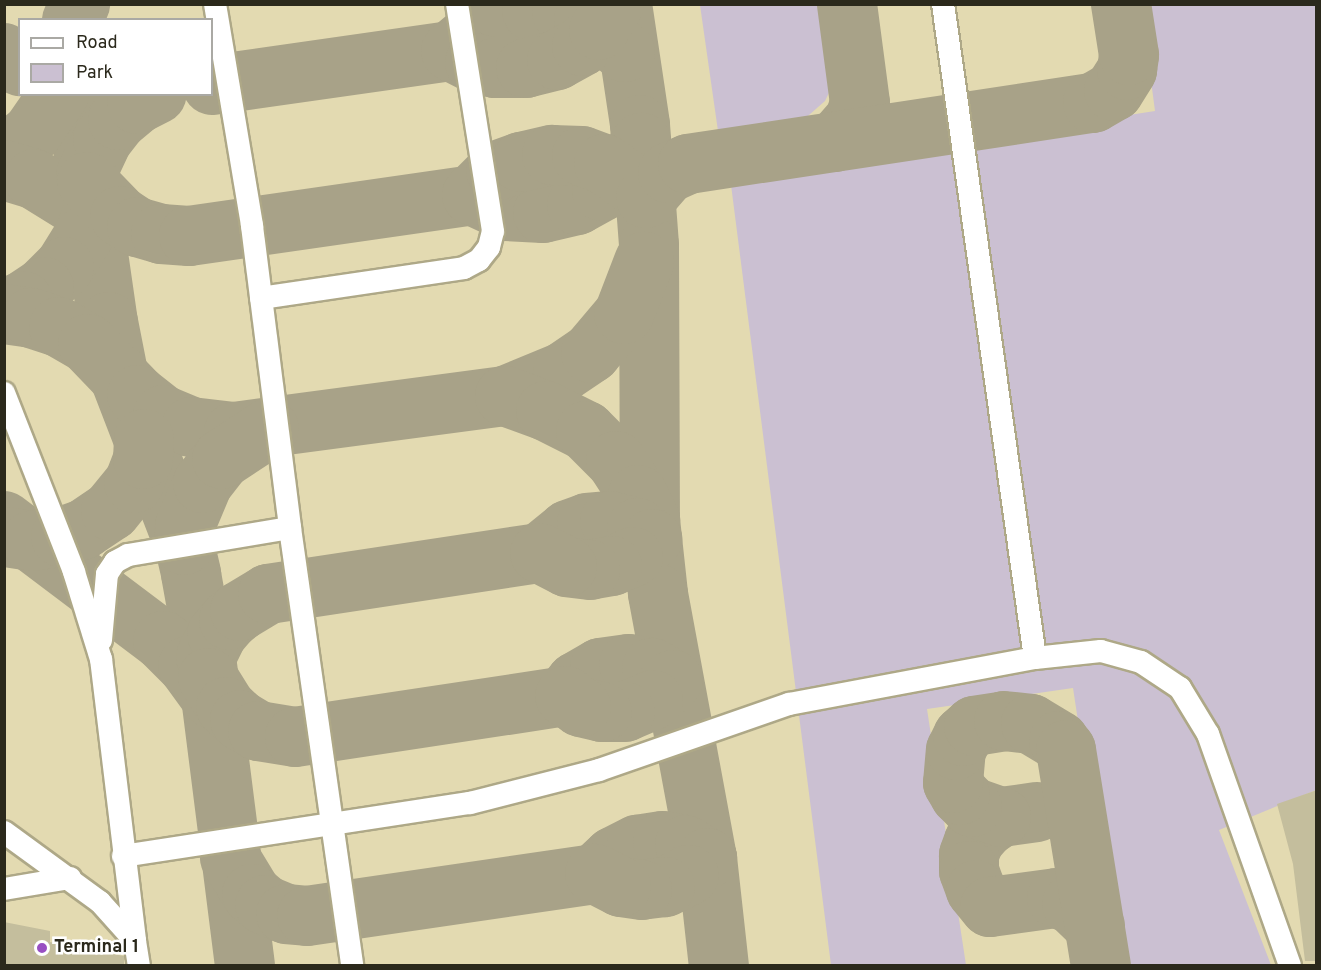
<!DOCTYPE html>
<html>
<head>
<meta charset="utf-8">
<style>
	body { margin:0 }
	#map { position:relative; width:1321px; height:970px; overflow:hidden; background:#ebe4c2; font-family:Overpass,sans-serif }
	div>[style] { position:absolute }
	.built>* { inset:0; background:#e3dab1 }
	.green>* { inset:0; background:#cbc0d2 }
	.taxiway>* { height:60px; margin:-30px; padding:0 30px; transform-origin:30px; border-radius:30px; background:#a8a288 }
	.building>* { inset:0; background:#c4be9d }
	.roads { filter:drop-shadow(2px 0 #aea887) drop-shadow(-2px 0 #aea887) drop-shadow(0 2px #aea887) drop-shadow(0 -2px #aea887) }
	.minor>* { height:22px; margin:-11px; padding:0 11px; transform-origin:11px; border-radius:11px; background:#fff }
	.dots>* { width:16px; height:16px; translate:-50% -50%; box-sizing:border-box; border:3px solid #fff; border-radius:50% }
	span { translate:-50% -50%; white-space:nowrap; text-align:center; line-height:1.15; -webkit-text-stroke:5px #fff; paint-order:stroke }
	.poi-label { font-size:18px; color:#2b291c; font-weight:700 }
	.left { translate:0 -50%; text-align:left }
	.frame { position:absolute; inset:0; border:6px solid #2b291c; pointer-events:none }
	.legend { position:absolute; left:18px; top:18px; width:195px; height:78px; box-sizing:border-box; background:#fff; border:2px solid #aaa9a4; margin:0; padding:8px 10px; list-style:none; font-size:18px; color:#2b291c }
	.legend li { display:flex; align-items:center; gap:12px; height:30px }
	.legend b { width:30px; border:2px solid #aaa9a4 }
</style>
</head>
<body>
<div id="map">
	<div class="built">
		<div style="clip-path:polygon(evenodd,5px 5px,1316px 5px,1316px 965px,5px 966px,5px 5px,20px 20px,212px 20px,212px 94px,20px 94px,20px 20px)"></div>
	</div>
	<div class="green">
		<div style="clip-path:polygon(700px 5px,831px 5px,837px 48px,836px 78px,825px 101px,801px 122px,731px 134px,718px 131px)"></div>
		<div style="clip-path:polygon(1141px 5px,1316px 5px,1316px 790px,1219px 830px,1271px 965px,1115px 965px,1073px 688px,927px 709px,966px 965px,831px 965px,730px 177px,1155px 111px)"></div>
	</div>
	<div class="taxiway">
		<div style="left:622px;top:4px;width:122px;rotate:81.5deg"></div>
		<div style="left:640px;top:125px;width:120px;rotate:85.7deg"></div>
		<div style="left:649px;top:245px;width:275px;rotate:89.8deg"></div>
		<div style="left:650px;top:520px;width:74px;rotate:83.8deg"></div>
		<div style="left:658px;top:594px;width:269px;rotate:79.5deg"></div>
		<div style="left:707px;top:858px;width:109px;rotate:83.7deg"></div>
		<div style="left:72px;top:20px;width:18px;rotate:-63deg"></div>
		<div style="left:451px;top:51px;width:33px;rotate:-40deg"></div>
		<div style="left:476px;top:30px;width:28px;rotate:-27deg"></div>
		<div style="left:501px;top:17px;width:32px;rotate:-11deg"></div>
		<div style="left:532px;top:11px;width:30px;rotate:2deg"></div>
		<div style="left:562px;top:12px;width:23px;rotate:20deg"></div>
		<div style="left:584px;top:20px;width:52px;rotate:38deg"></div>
		<div style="left:4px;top:53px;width:21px;rotate:39deg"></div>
		<div style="left:212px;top:85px;width:241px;rotate:-8.1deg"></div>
		<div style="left:451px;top:51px;width:27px;rotate:27deg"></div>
		<div style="left:475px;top:63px;width:21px;rotate:14deg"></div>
		<div style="left:495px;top:68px;width:31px"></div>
		<div style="left:526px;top:68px;width:32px;rotate:-14deg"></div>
		<div style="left:557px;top:60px;width:29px;rotate:-29deg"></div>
		<div style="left:582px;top:46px;width:23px;rotate:-43deg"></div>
		<div style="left:599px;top:30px;width:30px;rotate:-60deg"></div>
		<div style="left:75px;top:94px;width:230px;rotate:81.8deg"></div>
		<div style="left:108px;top:322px;width:52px;rotate:78.9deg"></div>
		<div style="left:118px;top:373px;width:186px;rotate:68.9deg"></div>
		<div style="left:185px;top:547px;width:28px;rotate:77deg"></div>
		<div style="left:191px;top:574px;width:84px;rotate:79.8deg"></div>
		<div style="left:206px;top:657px;width:311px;rotate:82.8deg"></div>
		<div style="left:835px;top:142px;width:30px;rotate:-49deg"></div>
		<div style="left:855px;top:119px;width:17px;rotate:-73deg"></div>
		<div style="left:860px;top:103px;width:100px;rotate:-97.5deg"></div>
		<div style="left:4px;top:155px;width:36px;rotate:-38deg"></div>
		<div style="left:32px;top:133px;width:47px;rotate:-55.3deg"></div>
		<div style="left:4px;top:170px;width:31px;rotate:17deg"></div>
		<div style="left:34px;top:179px;width:68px;rotate:31.8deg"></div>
		<div style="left:92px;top:215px;width:24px;rotate:112deg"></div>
		<div style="left:83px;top:237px;width:36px;rotate:122deg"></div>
		<div style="left:64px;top:267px;width:28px;rotate:135deg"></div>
		<div style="left:44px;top:287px;width:25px;rotate:146deg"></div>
		<div style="left:23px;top:301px;width:21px;rotate:157deg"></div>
		<div style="left:86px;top:175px;width:40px;rotate:-65deg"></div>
		<div style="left:103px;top:139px;width:24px;rotate:-52deg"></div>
		<div style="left:118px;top:120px;width:25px;rotate:-40deg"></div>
		<div style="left:137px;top:104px;width:22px;rotate:-27deg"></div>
		<div style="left:87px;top:182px;width:47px;rotate:45.9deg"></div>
		<div style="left:120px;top:216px;width:20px;rotate:33deg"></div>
		<div style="left:137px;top:227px;width:25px;rotate:16deg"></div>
		<div style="left:161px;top:234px;width:28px;rotate:4deg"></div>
		<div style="left:189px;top:236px;width:286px;rotate:-8.2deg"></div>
		<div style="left:472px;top:195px;width:38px;rotate:25deg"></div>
		<div style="left:506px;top:211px;width:37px;rotate:3deg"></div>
		<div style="left:543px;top:213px;width:35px;rotate:-13deg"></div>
		<div style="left:577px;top:205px;width:29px;rotate:-29deg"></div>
		<div style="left:602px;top:191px;width:25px;rotate:-45deg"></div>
		<div style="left:620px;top:173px;width:37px;rotate:-55deg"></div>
		<div style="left:472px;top:195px;width:34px;rotate:-45deg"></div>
		<div style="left:496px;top:171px;width:27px;rotate:-20deg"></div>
		<div style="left:521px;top:162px;width:32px;rotate:-13deg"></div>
		<div style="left:552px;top:155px;width:30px;rotate:2deg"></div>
		<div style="left:582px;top:156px;width:23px;rotate:20deg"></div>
		<div style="left:604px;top:164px;width:51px;rotate:34.6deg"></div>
		<div style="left:646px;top:198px;width:33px;rotate:-49deg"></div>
		<div style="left:668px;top:173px;width:22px;rotate:-24deg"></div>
		<div style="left:688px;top:164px;width:410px;rotate:-8.6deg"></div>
		<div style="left:1093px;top:103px;width:24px;rotate:-30deg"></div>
		<div style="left:1114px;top:91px;width:25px;rotate:-58deg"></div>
		<div style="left:1127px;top:70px;width:15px;rotate:-82deg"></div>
		<div style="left:1129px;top:55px;width:52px;rotate:-98.9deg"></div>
		<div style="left:4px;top:314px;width:27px;rotate:8deg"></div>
		<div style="left:31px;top:318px;width:29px;rotate:18deg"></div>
		<div style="left:59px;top:327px;width:34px;rotate:30deg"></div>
		<div style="left:88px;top:344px;width:71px;rotate:46.1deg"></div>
		<div style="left:137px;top:395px;width:33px;rotate:38deg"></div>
		<div style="left:163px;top:415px;width:30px;rotate:23deg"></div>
		<div style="left:191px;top:427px;width:43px;rotate:6.6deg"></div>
		<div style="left:234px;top:432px;width:273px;rotate:-7.6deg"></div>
		<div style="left:505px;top:396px;width:63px;rotate:-22.5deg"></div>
		<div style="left:563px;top:372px;width:34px;rotate:-34deg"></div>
		<div style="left:591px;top:353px;width:51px;rotate:-49.8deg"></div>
		<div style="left:624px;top:314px;width:56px;rotate:-69deg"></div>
		<div style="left:505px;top:396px;width:44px;rotate:20.1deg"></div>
		<div style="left:546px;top:411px;width:45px;rotate:26.6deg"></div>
		<div style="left:586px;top:431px;width:42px;rotate:45deg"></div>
		<div style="left:616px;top:461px;width:40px;rotate:57.1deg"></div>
		<div style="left:638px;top:495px;width:28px;rotate:64deg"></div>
		<div style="left:4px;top:521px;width:199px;rotate:37deg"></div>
		<div style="left:163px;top:641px;width:35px;rotate:45deg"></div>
		<div style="left:188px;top:666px;width:39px;rotate:54deg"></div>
		<div style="left:6px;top:537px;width:25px;rotate:9deg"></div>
		<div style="left:31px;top:541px;width:30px;rotate:-8deg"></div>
		<div style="left:61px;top:537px;width:24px;rotate:-19deg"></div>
		<div style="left:84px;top:529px;width:32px;rotate:-34deg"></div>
		<div style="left:111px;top:511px;width:36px;rotate:-51deg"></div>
		<div style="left:134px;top:483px;width:26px;rotate:-69deg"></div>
		<div style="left:143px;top:459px;width:20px;rotate:-87deg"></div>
		<div style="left:184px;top:545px;width:19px;rotate:-87deg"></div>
		<div style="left:185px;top:526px;width:47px;rotate:-67.3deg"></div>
		<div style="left:203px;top:483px;width:31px;rotate:-52deg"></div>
		<div style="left:222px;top:459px;width:56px;rotate:-33.4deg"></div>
		<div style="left:206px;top:657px;width:25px;rotate:-64deg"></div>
		<div style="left:217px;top:634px;width:18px;rotate:-49deg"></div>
		<div style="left:229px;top:620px;width:14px;rotate:-39deg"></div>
		<div style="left:240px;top:611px;width:33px;rotate:-31deg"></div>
		<div style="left:268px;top:594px;width:275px;rotate:-8.6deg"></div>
		<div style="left:540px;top:553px;width:36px;rotate:-39deg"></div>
		<div style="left:568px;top:530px;width:20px;rotate:-20deg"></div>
		<div style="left:587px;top:523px;width:23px;rotate:-5deg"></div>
		<div style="left:610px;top:521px;width:28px;rotate:15deg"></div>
		<div style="left:637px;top:528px;width:19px;rotate:36deg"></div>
		<div style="left:652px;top:539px;width:26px;rotate:137deg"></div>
		<div style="left:633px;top:557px;width:23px;rotate:157deg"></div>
		<div style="left:612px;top:566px;width:22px;rotate:170deg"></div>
		<div style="left:590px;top:570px;width:23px;rotate:-173deg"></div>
		<div style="left:567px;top:567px;width:30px;rotate:-153deg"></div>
		<div style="left:208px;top:678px;width:34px;rotate:58deg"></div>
		<div style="left:226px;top:707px;width:19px;rotate:43deg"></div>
		<div style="left:240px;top:720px;width:21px;rotate:31deg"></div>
		<div style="left:258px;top:731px;width:37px;rotate:9deg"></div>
		<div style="left:295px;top:737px;width:273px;rotate:-8.6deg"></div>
		<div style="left:565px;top:696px;width:18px;rotate:-52deg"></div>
		<div style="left:576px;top:682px;width:28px;rotate:-30deg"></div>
		<div style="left:600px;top:668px;width:29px;rotate:-8deg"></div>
		<div style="left:629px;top:664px;width:23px;rotate:10deg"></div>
		<div style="left:652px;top:668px;width:24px;rotate:30deg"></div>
		<div style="left:673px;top:680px;width:28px;rotate:135deg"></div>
		<div style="left:653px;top:700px;width:30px;rotate:157deg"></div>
		<div style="left:625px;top:712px;width:23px;rotate:180deg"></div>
		<div style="left:602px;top:712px;width:22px;rotate:-167deg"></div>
		<div style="left:581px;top:707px;width:19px;rotate:-145deg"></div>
		<div style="left:1037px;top:812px;width:36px;rotate:172deg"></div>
		<div style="left:1001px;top:817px;width:18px;rotate:146deg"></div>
		<div style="left:986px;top:827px;width:18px;rotate:131deg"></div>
		<div style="left:974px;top:841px;width:15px;rotate:110deg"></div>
		<div style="left:969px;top:855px;width:16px;rotate:90deg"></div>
		<div style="left:969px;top:871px;width:20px;rotate:70deg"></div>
		<div style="left:976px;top:890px;width:22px;rotate:51deg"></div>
		<div style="left:990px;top:907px;width:68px;rotate:-7.7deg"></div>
		<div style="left:1057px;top:898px;width:16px;rotate:22deg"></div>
		<div style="left:1072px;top:904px;width:32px;rotate:44deg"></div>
		<div style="left:1001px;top:817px;width:31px;rotate:-161deg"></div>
		<div style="left:972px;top:807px;width:17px;rotate:-135deg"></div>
		<div style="left:960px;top:795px;width:14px;rotate:-120deg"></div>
		<div style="left:953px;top:783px;width:33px;rotate:-85deg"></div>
		<div style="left:956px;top:750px;width:16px;rotate:-63deg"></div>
		<div style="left:963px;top:736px;width:15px;rotate:-42deg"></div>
		<div style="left:974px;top:726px;width:30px;rotate:-9deg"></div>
		<div style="left:1004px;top:721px;width:27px;rotate:6deg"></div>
		<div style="left:1031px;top:724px;width:33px;rotate:31deg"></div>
		<div style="left:1059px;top:741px;width:11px;rotate:52deg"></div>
		<div style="left:1066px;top:750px;width:219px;rotate:80.8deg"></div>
		<div style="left:230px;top:858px;width:42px;rotate:58.6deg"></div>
		<div style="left:252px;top:894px;width:17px;rotate:40deg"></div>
		<div style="left:265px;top:905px;width:23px;rotate:23deg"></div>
		<div style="left:286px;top:914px;width:21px;rotate:5deg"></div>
		<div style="left:307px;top:916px;width:291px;rotate:-8.3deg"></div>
		<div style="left:595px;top:874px;width:25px;rotate:-43deg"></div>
		<div style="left:613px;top:857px;width:27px;rotate:-27deg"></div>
		<div style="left:637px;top:845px;width:26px;rotate:-9deg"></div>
		<div style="left:663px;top:841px;width:22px;rotate:10deg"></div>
		<div style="left:685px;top:845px;width:26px;rotate:31deg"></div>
		<div style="left:707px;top:858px;width:25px;rotate:137deg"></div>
		<div style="left:689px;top:875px;width:27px;rotate:153deg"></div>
		<div style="left:665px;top:887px;width:23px;rotate:173deg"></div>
		<div style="left:642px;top:890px;width:21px;rotate:-172deg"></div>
		<div style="left:621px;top:887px;width:29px;rotate:-153deg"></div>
	</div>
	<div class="building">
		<div style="clip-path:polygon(1317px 790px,1317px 961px,1305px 961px,1293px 864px,1277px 804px)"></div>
		<div style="clip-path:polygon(4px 922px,50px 931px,50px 942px,124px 956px,124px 966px,4px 966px)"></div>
	</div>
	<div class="roads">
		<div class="minor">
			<div style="left:215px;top:4px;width:225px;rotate:80.5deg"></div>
			<div style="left:252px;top:226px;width:304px;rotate:82.8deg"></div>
			<div style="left:290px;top:528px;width:442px;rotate:81.9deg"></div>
			<div style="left:943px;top:4px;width:660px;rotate:81.99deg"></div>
			<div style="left:261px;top:298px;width:205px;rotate:-8.4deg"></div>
			<div style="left:464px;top:268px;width:17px;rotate:-28deg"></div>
			<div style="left:479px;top:260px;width:16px;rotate:-52deg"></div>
			<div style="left:489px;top:247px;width:16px;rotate:-76deg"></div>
			<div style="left:493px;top:231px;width:230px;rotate:-99deg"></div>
			<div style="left:4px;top:393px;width:192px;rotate:68.6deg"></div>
			<div style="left:74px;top:572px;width:91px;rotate:72.8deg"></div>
			<div style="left:101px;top:659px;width:284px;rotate:83.1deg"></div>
			<div style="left:101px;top:640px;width:66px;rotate:-84.8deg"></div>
			<div style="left:107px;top:574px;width:14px;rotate:-56deg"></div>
			<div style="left:115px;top:562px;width:15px;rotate:-28deg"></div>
			<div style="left:128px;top:555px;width:164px;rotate:-9.5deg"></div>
			<div style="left:4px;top:832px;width:119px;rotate:36.1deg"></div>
			<div style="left:100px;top:902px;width:52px;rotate:48.1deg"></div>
			<div style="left:135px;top:941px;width:25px;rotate:81deg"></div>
			<div style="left:123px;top:856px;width:351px;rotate:-8.7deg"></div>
			<div style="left:470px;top:803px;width:133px;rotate:-14.3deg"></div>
			<div style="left:599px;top:770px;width:201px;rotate:-19.2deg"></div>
			<div style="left:789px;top:704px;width:250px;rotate:-10.6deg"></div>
			<div style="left:1035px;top:658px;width:66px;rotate:-6.1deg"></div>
			<div style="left:1101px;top:651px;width:41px;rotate:15.4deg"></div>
			<div style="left:1141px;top:662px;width:47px;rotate:33.7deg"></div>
			<div style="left:1180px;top:688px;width:54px;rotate:58.7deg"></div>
			<div style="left:1208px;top:734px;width:246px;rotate:70.5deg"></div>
			<div style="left:4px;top:889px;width:67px;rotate:-9.5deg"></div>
		</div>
	</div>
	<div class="dots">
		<div style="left:42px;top:948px;background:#984fc2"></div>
	</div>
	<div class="poi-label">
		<span class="left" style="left:54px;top:948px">Terminal 1</span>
	</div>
	<div class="frame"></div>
	<ul class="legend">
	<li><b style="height:8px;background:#fff"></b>Road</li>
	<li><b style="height:16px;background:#cbc0d2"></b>Park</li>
	</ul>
</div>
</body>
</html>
